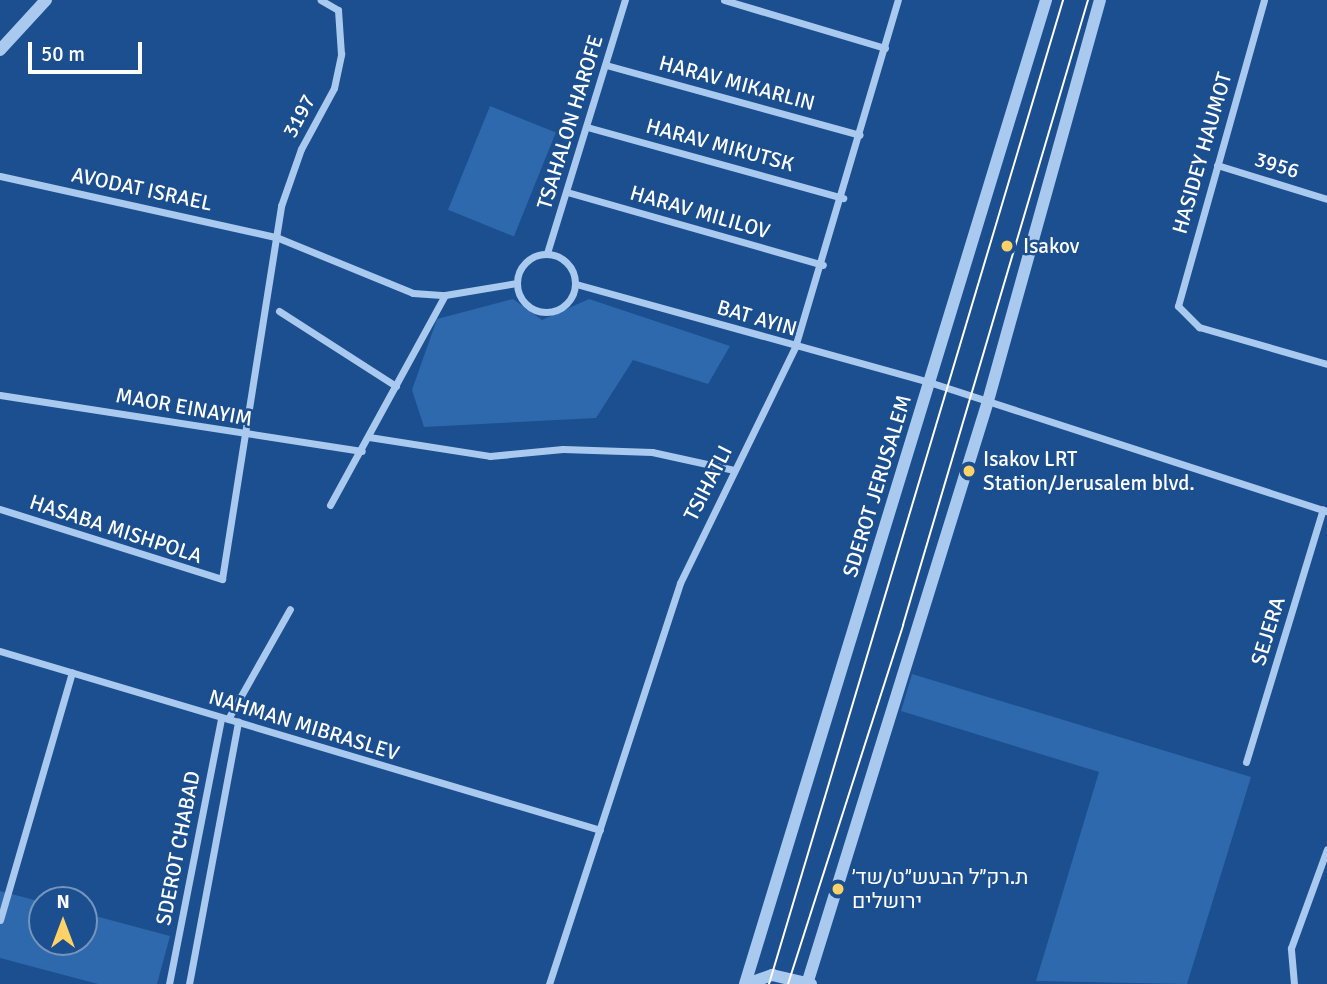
<!DOCTYPE html>
<html>
<head>
<meta charset="utf-8">
<style>
	body { margin:0 }
	#map { position:relative; width:1327px; height:984px; overflow:hidden; background:#1b4f8f; font-family:Signika,Heebo,sans-serif }
	div>[style] { position:absolute }
	.green>* { inset:0; background:#2e69ad; transform-origin:0 0 }
	.minor>* { height:7px; margin:-3.5px; padding:0 3.5px; transform-origin:3.5px; border-radius:3.5px; background:#a9c9ee }
	.minor>.ring { margin:-3.5px; padding:0; box-sizing:content-box; background:none; border:7px solid #a9c9ee; border-radius:50% }
	.tertiary>* { height:12px; margin:-6px; padding:0 6px; transform-origin:6px; border-radius:6px; background:#a9c9ee }
	.tram>* { height:2px; margin:-1px; padding:0 1px; transform-origin:1px; border-radius:1px; background:#fff }
	.dots>* { width:19px; height:19px; translate:-50% -50%; box-sizing:border-box; border:4px solid #1b4f8f; border-radius:50% }
	span { translate:-50% -50%; white-space:nowrap; text-align:center; line-height:1.15; -webkit-text-stroke:5px #1b4f8f; paint-order:stroke }
	.street-label { font-size:21px; color:#fff }
	.poi-label { font-size:21px; color:#fff }
	.left { translate:0 -50%; text-align:left }
	.north { position:absolute; left:28px; top:886px; width:70px; height:70px; box-sizing:border-box; background:#1b4f8f; border:2px solid #7695bc; border-radius:50%; rotate:0deg; font-size:19px; font-weight:700; line-height:28px; text-align:center; color:#fff }
	.north::after { content:''; display:block; margin:auto; width:24px; height:32px; background:#ffd166; clip-path:polygon(50% 0,100% 100%,50% 72%,0 100%) }
	.scale { position:absolute; left:28px; top:42px; width:114px; height:32px; box-sizing:border-box; border:4px solid #fff; border-top:0; padding-left:9px; font-size:21px; line-height:24px; white-space:nowrap; color:#fff; -webkit-text-stroke:5px #1b4f8f; paint-order:stroke }
</style>
</head>
<body>
<div id="map">
	<div class="green">
		<div style="left:490px;top:106px;width:71px;height:112px;rotate:22deg"></div>
		<div style="clip-path:polygon(513px 299px,542px 320px,589px 299px,730px 346px,708px 384px,633px 360px,596px 418px,424px 427px,412px 390px,437px 319px)"></div>
		<div style="clip-path:polygon(912px 674px,1251px 777px,1187px 984px,1036px 981px,1099px 772px,901px 711px)"></div>
		<div style="clip-path:polygon(0 891px,42px 902px,42px 942px,84px 942px,84px 913px,170px 936px,157px 984px,98px 984px,0 958px)"></div>
	</div>
	<div class="minor">
		<div style="left:724px;top:0;width:168px;rotate:16.6deg"></div>
		<div style="left:1264px;top:0;width:318px;rotate:105.7deg"></div>
		<div style="left:1178px;top:306px;width:30px;rotate:45deg"></div>
		<div style="left:1199px;top:327px;width:133px;rotate:16.1deg"></div>
		<div style="left:606px;top:65px;width:263px;rotate:15.4deg"></div>
		<div style="left:587px;top:127px;width:266px;rotate:15.5deg"></div>
		<div style="left:1217px;top:165px;width:115px;rotate:17.2deg"></div>
		<div style="left:0;top:176px;width:283px;rotate:12.5deg"></div>
		<div style="left:276px;top:237px;width:148px;rotate:22.2deg"></div>
		<div style="left:413px;top:293px;width:32px;rotate:4deg"></div>
		<div style="left:445px;top:295px;width:73px;rotate:-9.5deg"></div>
		<div style="left:567px;top:192px;width:266px;rotate:15.9deg"></div>
		<div style="left:547px;top:253px;width:265px;rotate:-72.9deg"></div>
		<div class="ring" style="left:517px;top:254px;width:51px;height:51px"></div>
		<div style="left:576px;top:284px;width:366px;rotate:15.5deg"></div>
		<div style="left:929px;top:382px;width:418px;rotate:18deg"></div>
		<div style="left:279px;top:311px;width:139px;rotate:32.7deg"></div>
		<div style="left:0;top:395px;width:366px;rotate:8.8deg"></div>
		<div style="left:369px;top:437px;width:122px;rotate:8.9deg"></div>
		<div style="left:490px;top:456px;width:73px;rotate:-5.5deg"></div>
		<div style="left:563px;top:449px;width:89px;rotate:1.9deg"></div>
		<div style="left:652px;top:452px;width:84px;rotate:12.4deg"></div>
		<div style="left:330px;top:505px;width:239px;rotate:-61.3deg"></div>
		<div style="left:0;top:509px;width:233px;rotate:17.5deg"></div>
		<div style="left:222px;top:579px;width:378px;rotate:-81deg"></div>
		<div style="left:281px;top:206px;width:60px;rotate:-70.7deg"></div>
		<div style="left:301px;top:149px;width:69px;rotate:-61.6deg"></div>
		<div style="left:334px;top:88px;width:35px;rotate:-78deg"></div>
		<div style="left:341px;top:54px;width:44px;rotate:-93.9deg"></div>
		<div style="left:338px;top:10px;width:20px;rotate:-150deg"></div>
		<div style="left:0;top:651px;width:626px;rotate:16.61deg"></div>
		<div style="left:228px;top:719px;width:126px;rotate:-60.6deg"></div>
		<div style="left:1246px;top:762px;width:264px;rotate:-73.1deg"></div>
		<div style="left:0;top:920px;width:258px;rotate:-73.8deg"></div>
		<div style="left:169px;top:984px;width:271px;rotate:-78.9deg"></div>
		<div style="left:189px;top:984px;width:267px;rotate:-79.4deg"></div>
		<div style="left:549px;top:984px;width:422px;rotate:-71.9deg"></div>
		<div style="left:680px;top:583px;width:263px;rotate:-64deg"></div>
		<div style="left:795px;top:347px;width:362px;rotate:-73.5deg"></div>
		<div style="left:1294px;top:984px;width:36px;rotate:-95deg"></div>
		<div style="left:1291px;top:948px;width:105px;rotate:-70deg"></div>
	</div>
	<div class="tertiary">
		<div style="left:0;top:50px;width:68px;rotate:-47.4deg"></div>
		<div style="left:745px;top:984px;width:1029px;rotate:-72.99deg"></div>
		<div style="left:747px;top:984px;width:27px;rotate:-20deg"></div>
		<div style="left:772px;top:975px;width:40px;rotate:13deg"></div>
		<div style="left:807px;top:984px;width:610px;rotate:-72.75deg"></div>
		<div style="left:988px;top:401px;width:416px;rotate:-74.4deg"></div>
	</div>
	<div class="tram">
		<div style="left:769px;top:984px;width:1027px;rotate:-73.36deg"></div>
		<div style="left:788px;top:984px;width:377px;rotate:-72.2deg"></div>
		<div style="left:903px;top:625px;width:652px;rotate:-73.51deg"></div>
	</div>
	<div class="dots">
		<div style="left:1007px;top:246px;background:#ffd166"></div>
		<div style="left:969px;top:471px;background:#ffd166"></div>
		<div style="left:838px;top:889px;background:#ffd166"></div>
	</div>
	<div class="street-label">
		<span style="left:737px;top:83px;rotate:15deg">HARAV MIKARLIN</span>
		<span style="left:299px;top:116px;rotate:-62deg">3197</span>
		<span style="left:570px;top:122px;rotate:-73deg">TSAHALON HAROFE</span>
		<span style="left:720px;top:145px;rotate:15deg">HARAV MIKUTSK</span>
		<span style="left:1202px;top:153px;rotate:-74deg">HASIDEY HAUMOT</span>
		<span style="left:1277px;top:165px;rotate:17deg">3956</span>
		<span style="left:142px;top:189px;rotate:12deg">AVODAT ISRAEL</span>
		<span style="left:700px;top:212px;rotate:16deg">HARAV MILILOV</span>
		<span style="left:757px;top:318px;rotate:16deg">BAT AYIN</span>
		<span style="left:184px;top:407px;rotate:10deg">MAOR EINAYIM</span>
		<span style="left:708px;top:483px;rotate:-63deg">TSIHATLI</span>
		<span style="left:877px;top:486px;rotate:-73deg">SDEROT JERUSALEM</span>
		<span style="left:116px;top:529px;rotate:18deg">HASABA MISHPOLA</span>
		<span style="left:1268px;top:631px;rotate:-73deg">SEJERA</span>
		<span style="left:304px;top:725px;rotate:17deg">NAHMAN MIBRASLEV</span>
		<span style="left:178px;top:848px;rotate:-79deg">SDEROT CHABAD</span>
	</div>
	<div class="poi-label">
		<span class="left" style="left:1023px;top:246px">Isakov</span>
		<span class="left" style="left:983px;top:471px">Isakov LRT<br>Station/Jerusalem blvd.</span>
		<span class="left" style="left:852px;top:889px">ת.רק״ל הבעש״ט/שד׳<br>ירושלים</span>
	</div>
	<div class="north">N</div>
	<div class="scale">50 m</div>
</div>
</body>
</html>
